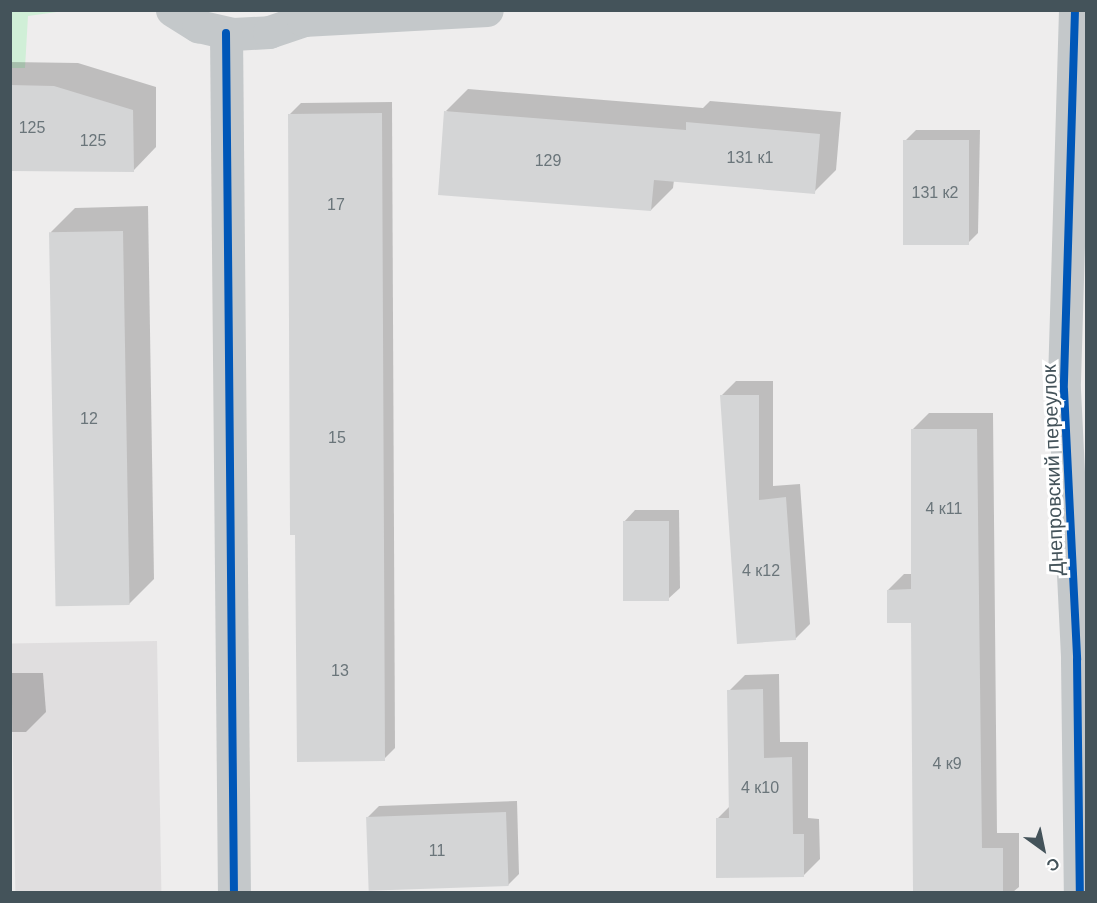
<!DOCTYPE html>
<html>
<head>
<meta charset="utf-8">
<style>
	body { margin:0 }
	#map { position:relative; width:1097px; height:903px; overflow:hidden; background:#eeeded; font-family:Arial,sans-serif }
	div>[style] { position:absolute }
	.education>* { inset:0; background:#e0dedf; transform-origin:0 0 }
	.green>* { inset:0; background:#d0efd7 }
	.shadow>* { inset:0; background:#0003 }
	.building>* { inset:0; background:#d4d5d6; transform-origin:0 0 }
	.minor>* { height:33px; margin:-16.5px; padding:0 16.5px; transform-origin:16.5px; border-radius:16.5px; background:#c4c8ca }
	.cycleway>* { height:8px; margin:-4px; padding:0 4px; transform-origin:4px; border-radius:4px; background:#0057b8 }
	span { translate:-50% -50%; white-space:nowrap; text-align:center; line-height:1.15; -webkit-text-stroke:6px #fff; paint-order:stroke }
	.number-label { font-size:16px; color:#6a757a }
	.number-label span { -webkit-text-stroke-width:0 }
	.street-label { font-size:20px; color:#44535a }
	.frame { position:absolute; inset:0; border:12px solid #44535a; pointer-events:none }
	.north { position:absolute; left:1013px; top:819px; width:60px; height:60px; -webkit-text-stroke:4px #fff; paint-order:stroke; rotate:147deg; font-size:16px; font-weight:700; line-height:24px; text-align:center; color:#44535a }
	.north::after { content:''; display:block; margin:auto; width:21px; height:27px; background:#44535a; clip-path:polygon(50% 0,100% 100%,50% 72%,0 100%) }
</style>
</head>
<body>
<div id="map">
	<div class="education">
		<div style="left:157px;top:641px;width:251px;height:146px;rotate:89deg"></div>
	</div>
	<div class="green">
		<div style="clip-path:polygon(11px 10px,64px 11px,28px 16px,25px 68px,11px 68px)"></div>
	</div>
	<div class="shadow">
		<div style="clip-path:polygon(10px 62px,78px 63px,156px 87px,156px 147px,133px 171px,10px 169px)"></div>
		<div style="clip-path:polygon(468px 89px,703px 108px,710px 101px,841px 112px,836px 170px,814px 192px,674px 180px,673px 188px,651px 210px,446px 111px)"></div>
		<div style="clip-path:polygon(392px 102px,395px 748px,384px 759px,290px 114px,301px 103px)"></div>
		<div style="clip-path:polygon(916px 130px,980px 130px,978px 233px,967px 244px,905px 141px)"></div>
		<div style="clip-path:polygon(148px 206px,154px 579px,129px 604px,51px 232px,75px 208px)"></div>
		<div style="clip-path:polygon(736px 381px,773px 381px,773px 486px,800px 484px,810px 624px,795px 639px,721px 396px)"></div>
		<div style="clip-path:polygon(929px 413px,993px 413px,997px 833px,1019px 833px,1019px 887px,1013px 892px,914px 892px,912px 621px,888px 590px,904px 574px,913px 574px,913px 429px)"></div>
		<div style="clip-path:polygon(635px 510px,679px 510px,680px 588px,668px 599px,624px 522px)"></div>
		<div style="clip-path:polygon(10px 673px,43px 673px,46px 712px,26px 732px,10px 732px)"></div>
		<div style="clip-path:polygon(779px 674px,780px 742px,808px 742px,808px 818px,819px 819px,820px 859px,804px 875px,717px 819px,730px 806px,729px 691px,745px 675px)"></div>
		<div style="clip-path:polygon(517px 801px,519px 874px,508px 885px,368px 817px,379px 806px)"></div>
	</div>
	<div class="building">
		<div style="clip-path:polygon(10px 85px,54px 86px,133px 110px,134px 172px,10px 171px)"></div>
		<div style="clip-path:polygon(444px 111px,686px 130px,686px 122px,820px 134px,815px 194px,654px 180px,651px 211px,438px 195px)"></div>
		<div style="clip-path:polygon(382px 113px,385px 761px,297px 762px,295px 535px,290px 535px,288px 114px)"></div>
		<div style="left:903px;top:140px;width:66px;height:105px"></div>
		<div style="left:123px;top:231px;width:374px;height:74px;rotate:89deg"></div>
		<div style="clip-path:polygon(720px 395px,759px 395px,759px 500px,786px 497px,796px 640px,737px 644px)"></div>
		<div style="clip-path:polygon(911px 429px,977px 429px,982px 848px,1003px 848px,1003px 892px,913px 892px,911px 623px,887px 623px,887px 590px,911px 589px)"></div>
		<div style="left:623px;top:521px;width:46px;height:80px"></div>
		<div style="clip-path:polygon(763px 689px,764px 758px,792px 757px,793px 834px,804px 834px,804px 877px,716px 878px,716px 818px,729px 818px,727px 690px)"></div>
		<div style="left:506px;top:812px;width:74px;height:140px;rotate:88deg"></div>
	</div>
	<div class="minor">
		<div style="left:172px;top:10px;width:31px;rotate:32deg"></div>
		<div style="left:198px;top:26px;width:36px;rotate:13deg"></div>
		<div style="left:233px;top:34px;width:36px;rotate:-3deg"></div>
		<div style="left:269px;top:32px;width:36px;rotate:-19deg"></div>
		<div style="left:303px;top:20px;width:16px;rotate:-38deg"></div>
		<div style="left:1075px;top:10px;width:380px;rotate:91.7deg"></div>
		<div style="left:1064px;top:390px;width:270px;rotate:87.2deg"></div>
		<div style="left:1077px;top:660px;width:232px;rotate:89.3deg"></div>
		<div style="left:303px;top:20px;width:184px;rotate:-3.1deg"></div>
		<div style="left:226px;top:33px;width:859px;rotate:89.47deg"></div>
	</div>
	<div class="cycleway">
		<div style="left:1075px;top:10px;width:380px;rotate:91.7deg"></div>
		<div style="left:1064px;top:390px;width:270px;rotate:87.2deg"></div>
		<div style="left:1077px;top:660px;width:232px;rotate:89.3deg"></div>
		<div style="left:226px;top:33px;width:859px;rotate:89.47deg"></div>
	</div>
	<div class="number-label">
		<span style="left:32px;top:128px">125</span>
		<span style="left:93px;top:141px">125</span>
		<span style="left:750px;top:158px">131 к1</span>
		<span style="left:548px;top:161px">129</span>
		<span style="left:935px;top:193px">131 к2</span>
		<span style="left:336px;top:205px">17</span>
		<span style="left:89px;top:419px">12</span>
		<span style="left:337px;top:438px">15</span>
		<span style="left:944px;top:509px">4 к11</span>
		<span style="left:761px;top:571px">4 к12</span>
		<span style="left:340px;top:671px">13</span>
		<span style="left:947px;top:764px">4 к9</span>
		<span style="left:760px;top:788px">4 к10</span>
		<span style="left:437px;top:851px">11</span>
	</div>
	<div class="street-label">
		<span style="left:1053px;top:470px;rotate:-92deg">Днепровский переулок</span>
	</div>
	<div class="frame"></div>
	<div class="north">С</div>
</div>
</body>
</html>
